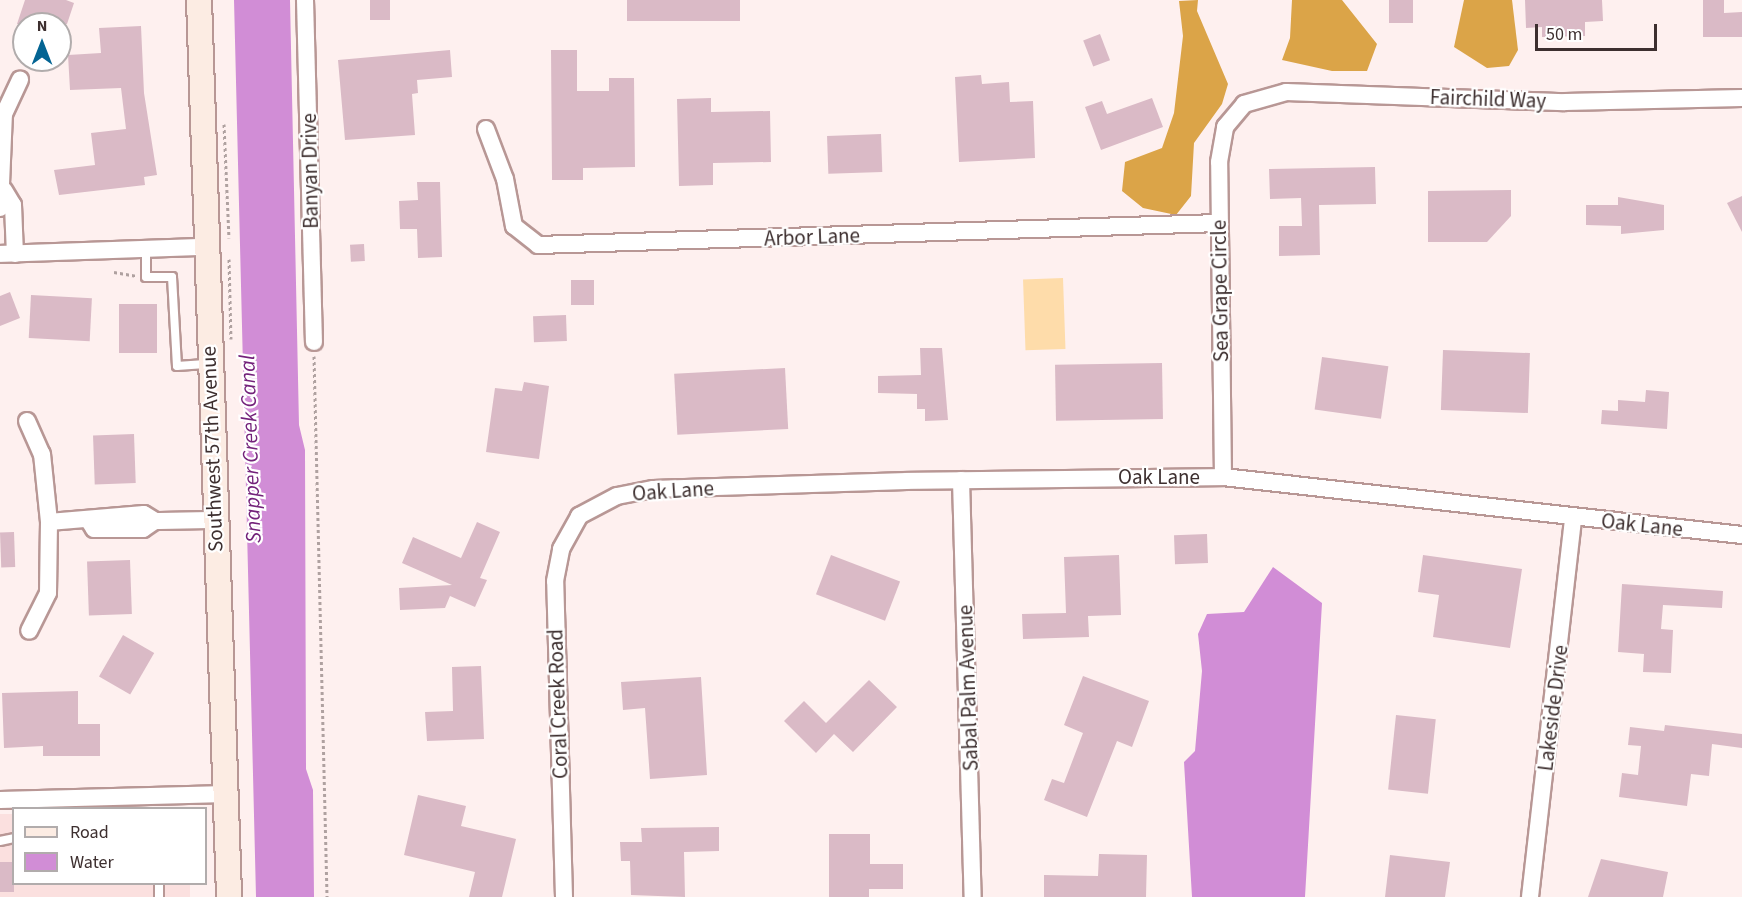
<!DOCTYPE html>
<html>
<head>
<meta charset="utf-8">
<style>
	body { margin:0 }
	#map { position:relative; width:1742px; height:897px; overflow:hidden; background:#fef0ef; font-family:"Source Sans 3",sans-serif }
	div>[style] { position:absolute }
	.built>* { inset:0; background:#fbe0df }
	.green>* { inset:0; background:#fedcaa; transform-origin:0 0 }
	.forest>* { inset:0; background:#dba448 }
	.water>* { inset:0; background:#d18dd6 }
	.building>* { inset:0; background:#dabac6; transform-origin:0 0 }
	.path>* { height:3px; margin-top:-1.5px; transform-origin:0; background:repeating-linear-gradient(90deg,#afa1a0 0 3px,transparent 0 6px) }
	.roads { filter:drop-shadow(2px 0 #b89795) drop-shadow(-2px 0 #b89795) drop-shadow(0 2px #b89795) drop-shadow(0 -2px #b89795) }
	.lane>* { height:8px; margin:-4px; padding:0 4px; transform-origin:4px; border-radius:4px; background:#fff }
	.street>* { height:16px; margin:-8px; padding:0 8px; transform-origin:8px; border-radius:8px; background:#fff }
	.secondary>* { height:24px; margin:-12px; padding:0 12px; transform-origin:12px; border-radius:12px; background:#fcece3 }
	span { translate:-50% -50%; white-space:nowrap; text-align:center; line-height:1.15; -webkit-text-stroke:4.5px #fff; paint-order:stroke }
	.street-label { font-size:21px; color:#3d2f2f }
	.water-label { font-size:22px; color:#73227a; font-style:italic }
	.legend { position:absolute; left:12px; top:807px; width:195px; height:78px; box-sizing:border-box; background:#fff; border:2px solid #b1acac; margin:0; padding:8px 10px; list-style:none; font-size:18px; color:#3d2f2f }
	.legend li { display:flex; align-items:center; gap:12px; height:30px }
	.legend b { width:30px; border:2px solid #b1acac }
	.north { position:absolute; left:12px; top:12px; width:60px; height:60px; box-sizing:border-box; background:#fff; border:2px solid #b1acac; border-radius:50%; rotate:0deg; font-size:16px; font-weight:700; line-height:24px; text-align:center; color:#3d2f2f }
	.north::after { content:''; display:block; margin:auto; width:21px; height:27px; background:#036493; clip-path:polygon(50% 0,100% 100%,50% 72%,0 100%) }
	.scale { position:absolute; left:1535px; top:24px; width:122px; height:27px; box-sizing:border-box; border:3px solid #3d2f2f; border-top:0; padding-left:8px; font-size:18px; line-height:21px; white-space:nowrap; color:#3d2f2f; -webkit-text-stroke:4px #fff; paint-order:stroke }
</style>
</head>
<body>
<div id="map">
	<div class="built">
		<div style="clip-path:polygon(0 814px,13px 814px,14px 884px,190px 884px,190px 897px,0 897px)"></div>
	</div>
	<div class="green">
		<div style="left:1063px;top:278px;width:71px;height:40px;rotate:88deg"></div>
	</div>
	<div class="forest">
		<div style="clip-path:polygon(1198px 0,1197px 11px,1228px 84px,1222px 104px,1194px 143px,1191px 196px,1176px 215px,1143px 208px,1122px 191px,1125px 162px,1162px 148px,1174px 113px,1183px 36px,1179px 1px)"></div>
		<div style="clip-path:polygon(1292px 0,1342px 0,1377px 44px,1367px 71px,1332px 71px,1282px 60px,1290px 38px)"></div>
		<div style="clip-path:polygon(1464px 0,1512px 0,1518px 50px,1509px 66px,1487px 68px,1454px 47px)"></div>
	</div>
	<div class="water">
		<div style="clip-path:polygon(234px 0,290px 0,299px 425px,305px 450px,306px 769px,313px 790px,314px 897px,256px 897px)"></div>
		<div style="clip-path:polygon(1273px 567px,1322px 603px,1305px 897px,1192px 897px,1184px 762px,1195px 751px,1202px 671px,1198px 634px,1207px 614px,1244px 612px)"></div>
	</div>
	<div class="building">
		<div style="clip-path:polygon(25px 0,66px 0,74px 3px,67px 24px,17px 24px)"></div>
		<div style="left:370px;top:0;width:20px;height:20px"></div>
		<div style="left:627px;top:0;width:113px;height:21px"></div>
		<div style="left:1389px;top:0;width:24px;height:23px"></div>
		<div style="clip-path:polygon(1525px 0,1602px 0,1603px 21px,1585px 22px,1585px 36px,1542px 37px,1542px 27px,1526px 28px)"></div>
		<div style="clip-path:polygon(1703px 0,1724px 0,1724px 13px,1742px 12px,1742px 37px,1703px 37px)"></div>
		<div style="clip-path:polygon(141px 26px,144px 93px,157px 175px,144px 177px,145px 185px,59px 195px,54px 170px,95px 165px,91px 133px,126px 129px,121px 88px,70px 90px,68px 55px,101px 53px,99px 28px)"></div>
		<div style="left:1100px;top:34px;width:28px;height:18px;rotate:69deg"></div>
		<div style="clip-path:polygon(450px 50px,452px 77px,417px 80px,418px 93px,412px 94px,415px 135px,345px 140px,338px 60px)"></div>
		<div style="clip-path:polygon(551px 50px,577px 50px,577px 91px,609px 91px,609px 78px,634px 78px,635px 167px,583px 168px,583px 180px,552px 180px)"></div>
		<div style="clip-path:polygon(981px 75px,982px 84px,1009px 82px,1010px 102px,1033px 101px,1035px 158px,959px 162px,955px 77px)"></div>
		<div style="clip-path:polygon(711px 98px,711px 112px,770px 111px,771px 162px,713px 163px,713px 185px,679px 186px,677px 99px)"></div>
		<div style="clip-path:polygon(1152px 98px,1163px 127px,1101px 150px,1085px 107px,1102px 101px,1107px 114px)"></div>
		<div style="left:881px;top:134px;width:38px;height:54px;rotate:88deg"></div>
		<div style="clip-path:polygon(1375px 167px,1376px 204px,1319px 205px,1320px 255px,1279px 256px,1279px 226px,1302px 226px,1301px 198px,1270px 199px,1269px 169px)"></div>
		<div style="clip-path:polygon(417px 182px,440px 182px,442px 257px,418px 258px,417px 229px,400px 229px,399px 201px,418px 200px)"></div>
		<div style="clip-path:polygon(1511px 190px,1511px 216px,1487px 242px,1428px 242px,1428px 191px)"></div>
		<div style="clip-path:polygon(1742px 196px,1742px 232px,1727px 203px)"></div>
		<div style="clip-path:polygon(1618px 197px,1664px 205px,1664px 230px,1621px 234px,1621px 226px,1586px 225px,1586px 205px,1618px 205px)"></div>
		<div style="left:364px;top:244px;width:17px;height:14px;rotate:87deg"></div>
		<div style="left:571px;top:280px;width:23px;height:25px"></div>
		<div style="clip-path:polygon(10px 292px,20px 318px,0 326px,0 296px)"></div>
		<div style="left:31px;top:295px;width:61px;height:43px;rotate:3deg"></div>
		<div style="left:119px;top:304px;width:38px;height:49px"></div>
		<div style="left:566px;top:315px;width:26px;height:33px;rotate:88deg"></div>
		<div style="clip-path:polygon(920px 348px,942px 348px,948px 420px,925px 421px,925px 409px,917px 409px,917px 394px,878px 393px,878px 376px,921px 375px)"></div>
		<div style="left:1443px;top:350px;width:87px;height:60px;rotate:2deg"></div>
		<div style="left:1322px;top:357px;width:67px;height:53px;rotate:8deg"></div>
		<div style="left:1162px;top:363px;width:56px;height:107px;rotate:89deg"></div>
		<div style="left:785px;top:368px;width:61px;height:111px;rotate:87deg"></div>
		<div style="clip-path:polygon(524px 382px,549px 386px,539px 459px,486px 452px,495px 388px,522px 391px)"></div>
		<div style="clip-path:polygon(1646px 390px,1669px 392px,1667px 429px,1601px 424px,1602px 410px,1618px 411px,1618px 400px,1645px 402px)"></div>
		<div style="left:134px;top:434px;width:49px;height:41px;rotate:88deg"></div>
		<div style="clip-path:polygon(477px 522px,500px 532px,480px 578px,487px 580px,475px 607px,450px 596px,445px 608px,400px 610px,399px 588px,452px 585px,402px 563px,413px 537px,461px 558px)"></div>
		<div style="left:14px;top:532px;width:35px;height:14px;rotate:88deg"></div>
		<div style="left:1207px;top:534px;width:29px;height:33px;rotate:88deg"></div>
		<div style="left:831px;top:555px;width:74px;height:42px;rotate:21deg"></div>
		<div style="clip-path:polygon(1119px 555px,1121px 615px,1088px 616px,1089px 637px,1023px 639px,1022px 614px,1066px 613px,1064px 557px)"></div>
		<div style="clip-path:polygon(1423px 555px,1522px 569px,1510px 648px,1433px 637px,1439px 595px,1418px 592px)"></div>
		<div style="left:130px;top:560px;width:54px;height:43px;rotate:88deg"></div>
		<div style="clip-path:polygon(1622px 584px,1723px 591px,1722px 608px,1663px 605px,1661px 629px,1673px 630px,1671px 673px,1643px 672px,1644px 654px,1618px 652px)"></div>
		<div style="left:123px;top:635px;width:36px;height:48px;rotate:30deg"></div>
		<div style="clip-path:polygon(481px 666px,484px 739px,427px 741px,425px 712px,453px 711px,452px 667px)"></div>
		<div style="clip-path:polygon(1083px 676px,1149px 701px,1132px 747px,1117px 741px,1087px 817px,1044px 800px,1052px 779px,1064px 783px,1083px 733px,1064px 725px)"></div>
		<div style="clip-path:polygon(701px 677px,707px 775px,650px 779px,645px 708px,623px 710px,621px 682px)"></div>
		<div style="clip-path:polygon(869px 680px,897px 707px,853px 752px,834px 734px,816px 753px,784px 721px,804px 701px,826px 723px)"></div>
		<div style="clip-path:polygon(78px 691px,78px 724px,100px 724px,100px 756px,43px 756px,43px 746px,4px 748px,2px 693px)"></div>
		<div style="left:1396px;top:715px;width:40px;height:75px;rotate:6deg"></div>
		<div style="clip-path:polygon(1665px 725px,1742px 734px,1742px 748px,1712px 744px,1709px 776px,1691px 774px,1687px 806px,1619px 797px,1622px 773px,1638px 775px,1641px 746px,1628px 745px,1630px 727px,1664px 731px)"></div>
		<div style="clip-path:polygon(418px 795px,466px 806px,461px 826px,516px 839px,502px 897px,469px 897px,475px 872px,404px 855px)"></div>
		<div style="clip-path:polygon(719px 827px,719px 851px,684px 852px,685px 897px,631px 895px,630px 861px,621px 861px,620px 842px,642px 842px,641px 828px)"></div>
		<div style="clip-path:polygon(829px 834px,870px 834px,870px 864px,903px 864px,903px 889px,869px 889px,869px 897px,829px 897px)"></div>
		<div style="clip-path:polygon(1099px 854px,1147px 855px,1146px 897px,1044px 897px,1044px 875px,1098px 876px)"></div>
		<div style="clip-path:polygon(1390px 855px,1450px 862px,1445px 897px,1385px 897px)"></div>
		<div style="clip-path:polygon(1601px 859px,1668px 872px,1663px 897px,1588px 897px)"></div>
		<div style="left:14px;top:862px;width:30px;height:14px;rotate:90deg"></div>
	</div>
	<div class="path">
		<div style="left:224px;top:124px;width:114px;rotate:87.5deg"></div>
		<div style="left:229px;top:259px;width:80px;rotate:88.6deg"></div>
		<div style="left:114px;top:272px;width:22px;rotate:10deg"></div>
		<div style="left:314px;top:356px;width:541px;rotate:88.62deg"></div>
	</div>
	<div class="roads">
		<div class="lane">
			<div style="left:146px;top:249px;width:28px;rotate:90deg"></div>
			<div style="left:146px;top:277px;width:26px"></div>
			<div style="left:172px;top:277px;width:89px;rotate:86.8deg"></div>
			<div style="left:177px;top:366px;width:32px;rotate:-4deg"></div>
			<div style="left:0;top:841px;width:14px;rotate:-12deg"></div>
			<div style="left:159px;top:884px;width:13px;rotate:90deg"></div>
		</div>
		<div class="street">
			<div style="left:305px;top:0;width:342px;rotate:88.5deg"></div>
			<div style="left:486px;top:129px;width:53px;rotate:69.2deg"></div>
			<div style="left:505px;top:179px;width:48px;rotate:79.2deg"></div>
			<div style="left:514px;top:226px;width:31px;rotate:38deg"></div>
			<div style="left:538px;top:245px;width:682px;rotate:-1.85deg"></div>
			<div style="left:4px;top:190px;width:17px;rotate:59deg"></div>
			<div style="left:13px;top:205px;width:49px;rotate:87.7deg"></div>
			<div style="left:0;top:208px;width:94px;rotate:-87.6deg"></div>
			<div style="left:4px;top:114px;width:38px;rotate:-65deg"></div>
			<div style="left:0;top:254px;width:205px;rotate:-2deg"></div>
			<div style="left:27px;top:421px;width:36px;rotate:66deg"></div>
			<div style="left:42px;top:454px;width:68px;rotate:84.1deg"></div>
			<div style="left:49px;top:522px;width:71px;rotate:90.8deg"></div>
			<div style="left:48px;top:593px;width:42px;rotate:116.6deg"></div>
			<div style="left:1223px;top:477px;width:315px;rotate:-90.7deg"></div>
			<div style="left:1219px;top:162px;width:36px;rotate:-80deg"></div>
			<div style="left:1225px;top:127px;width:30px;rotate:-50deg"></div>
			<div style="left:1244px;top:104px;width:44px;rotate:-15.9deg"></div>
			<div style="left:1286px;top:92px;width:279px;rotate:2.1deg"></div>
			<div style="left:1565px;top:102px;width:177px;rotate:-1.3deg"></div>
			<div style="left:961px;top:480px;width:417px;rotate:88.4deg"></div>
			<div style="left:89px;top:521px;width:9px;rotate:58deg"></div>
			<div style="left:94px;top:529px;width:49px"></div>
			<div style="left:143px;top:529px;width:14px;rotate:-34deg"></div>
			<div style="left:49px;top:522px;width:95px;rotate:-4.8deg"></div>
			<div style="left:144px;top:514px;width:13px;rotate:32deg"></div>
			<div style="left:155px;top:521px;width:59px;rotate:-1deg"></div>
			<div style="left:0;top:800px;width:226px;rotate:-1.5deg"></div>
			<div style="left:564px;top:897px;width:316px;rotate:-91.6deg"></div>
			<div style="left:555px;top:581px;width:33px;rotate:-79deg"></div>
			<div style="left:561px;top:549px;width:38px;rotate:-61deg"></div>
			<div style="left:579px;top:516px;width:43px;rotate:-27.8deg"></div>
			<div style="left:617px;top:496px;width:37px;rotate:-11deg"></div>
			<div style="left:653px;top:489px;width:254px;rotate:-1.8deg"></div>
			<div style="left:907px;top:481px;width:316px;rotate:-0.7deg"></div>
			<div style="left:1223px;top:477px;width:522px;rotate:6.38deg"></div>
			<div style="left:1530px;top:897px;width:381px;rotate:-83.5deg"></div>
		</div>
		<div class="secondary">
			<div style="left:199px;top:0;width:898px;rotate:88.08deg"></div>
		</div>
	</div>
	<div class="street-label">
		<span style="left:1488px;top:99px;rotate:2deg">Fairchild Way</span>
		<span style="left:310px;top:171px;rotate:-91deg">Banyan Drive</span>
		<span style="left:812px;top:237px;rotate:-2deg">Arbor Lane</span>
		<span style="left:1220px;top:291px;rotate:-91deg">Sea Grape Circle</span>
		<span style="left:212px;top:449px;rotate:-92deg">Southwest 57th Avenue</span>
		<span style="left:1159px;top:477px">Oak Lane</span>
		<span style="left:673px;top:491px;rotate:-4deg">Oak Lane</span>
		<span style="left:1642px;top:525px;rotate:6deg">Oak Lane</span>
		<span style="left:968px;top:688px;rotate:-92deg">Sabal Palm Avenue</span>
		<span style="left:558px;top:704px;rotate:-92deg">Coral Creek Road</span>
		<span style="left:1553px;top:708px;rotate:-83deg">Lakeside Drive</span>
	</div>
	<div class="water-label">
		<span style="left:251px;top:449px;rotate:-92deg">Snapper Creek Canal</span>
	</div>
	<ul class="legend">
	<li><b style="height:8px;background:#fcece3"></b>Road</li>
	<li><b style="height:16px;background:#d18dd6"></b>Water</li>
	</ul>
	<div class="north">N</div>
	<div class="scale">50 m</div>
</div>
</body>
</html>
